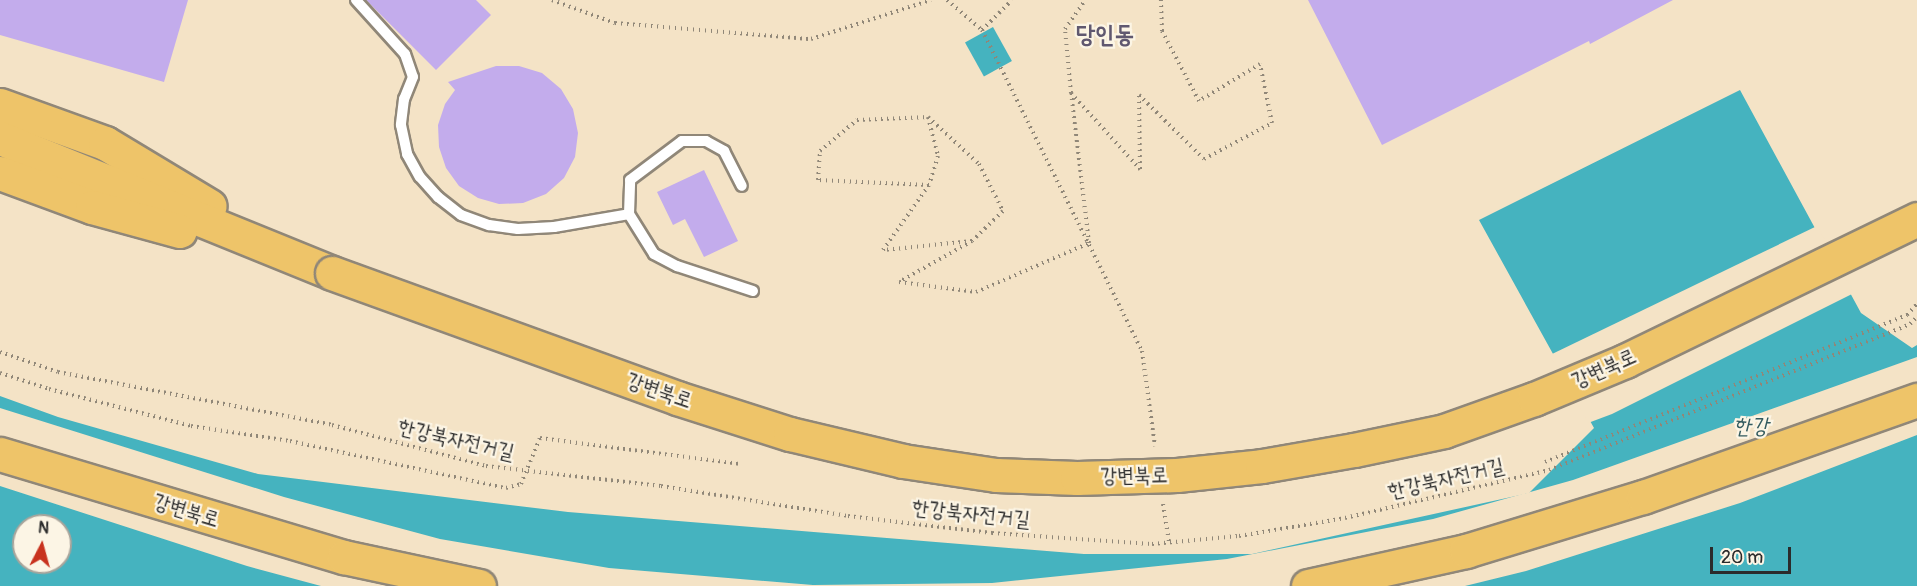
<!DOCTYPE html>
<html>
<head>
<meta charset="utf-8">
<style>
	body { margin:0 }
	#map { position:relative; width:1917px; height:586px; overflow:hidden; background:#f4e3c6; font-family:Pangolin,"Poor Story",sans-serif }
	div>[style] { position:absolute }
	.water>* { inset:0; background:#45b3bf; transform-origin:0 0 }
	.pier>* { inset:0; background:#f4e3c6 }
	.building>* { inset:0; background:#c3acec }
	.path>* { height:4px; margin-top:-2px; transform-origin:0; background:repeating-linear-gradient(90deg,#908778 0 1.5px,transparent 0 6px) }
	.roads { filter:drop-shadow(2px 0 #908778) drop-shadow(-2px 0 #908778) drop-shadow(0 2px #908778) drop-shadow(0 -2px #908778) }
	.lane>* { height:10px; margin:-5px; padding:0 5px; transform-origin:5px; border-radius:5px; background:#fff }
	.highway>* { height:33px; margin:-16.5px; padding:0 16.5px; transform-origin:16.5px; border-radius:16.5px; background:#eec469 }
	.bridges { filter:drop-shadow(2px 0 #908778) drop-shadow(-2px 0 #908778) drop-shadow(0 2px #908778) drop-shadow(0 -2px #908778) }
	.highway-bridge>* { height:33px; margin:-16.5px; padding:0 16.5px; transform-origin:16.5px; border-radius:16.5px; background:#eec469 }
	span { translate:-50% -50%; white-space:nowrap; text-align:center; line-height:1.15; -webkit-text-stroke:4.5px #fcf5e5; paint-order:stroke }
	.street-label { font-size:21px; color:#2b2b2b }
	.water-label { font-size:22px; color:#345b5f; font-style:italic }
	.quarter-label { font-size:24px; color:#60586f; font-weight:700 }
	.north { position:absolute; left:12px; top:514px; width:60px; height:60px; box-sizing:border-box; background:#fcf5e5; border:2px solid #a8a49b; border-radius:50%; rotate:6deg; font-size:16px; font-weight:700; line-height:24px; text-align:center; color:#2b2b2b }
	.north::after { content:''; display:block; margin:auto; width:21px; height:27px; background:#c8321e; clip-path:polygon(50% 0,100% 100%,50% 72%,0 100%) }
	.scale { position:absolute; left:1710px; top:547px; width:81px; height:27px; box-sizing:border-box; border:3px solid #2b2b2b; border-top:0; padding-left:8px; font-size:18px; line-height:21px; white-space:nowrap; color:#2b2b2b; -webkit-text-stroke:4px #fcf5e5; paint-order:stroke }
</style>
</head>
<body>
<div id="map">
	<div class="water">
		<div style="left:993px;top:27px;width:39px;height:32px;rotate:61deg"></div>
		<div style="clip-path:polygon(evenodd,1740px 90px,1861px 313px,1912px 348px,1917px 345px,1917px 586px,0 586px,0 396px,58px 417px,258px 474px,568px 512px,1084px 554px,1252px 554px,1529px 493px,1594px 428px,1479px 220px,1740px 90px,24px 526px,60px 526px,60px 562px,24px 562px,24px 526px)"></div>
	</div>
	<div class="pier">
		<div style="clip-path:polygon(1817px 226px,1854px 293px,1612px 414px,1588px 423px,1550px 355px)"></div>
		<div style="clip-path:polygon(1917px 357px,1917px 435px,1740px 503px,1526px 571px,1465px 586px,321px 586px,247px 566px,0 486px,0 408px,284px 497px,440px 539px,609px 568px,813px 585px,992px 583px,1227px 559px,1433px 519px,1573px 480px)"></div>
	</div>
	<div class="building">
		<div style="clip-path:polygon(0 0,188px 0,164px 82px,0 35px)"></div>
		<div style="clip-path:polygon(366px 0,476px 0,491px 15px,436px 70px)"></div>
		<div style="clip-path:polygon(1308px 0,1673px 0,1590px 44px,1589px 41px,1382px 145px)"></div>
		<div style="clip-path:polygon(496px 66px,519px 66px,542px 73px,561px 89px,573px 109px,578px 133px,575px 157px,564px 178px,546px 194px,523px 203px,499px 204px,478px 198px,459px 186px,446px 168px,439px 147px,438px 125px,445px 104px,455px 90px,448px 82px)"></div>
		<div style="clip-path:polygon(704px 170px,738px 241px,704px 257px,685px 219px,673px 225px,657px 192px)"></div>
	</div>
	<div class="path">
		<div style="left:552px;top:0;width:67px;rotate:20.1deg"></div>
		<div style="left:615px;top:23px;width:197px;rotate:4.7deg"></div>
		<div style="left:811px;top:39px;width:126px;rotate:-18deg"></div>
		<div style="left:947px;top:0;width:46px;rotate:40.6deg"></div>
		<div style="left:982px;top:30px;width:359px;rotate:63.5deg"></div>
		<div style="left:1142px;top:351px;width:96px;rotate:82.2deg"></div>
		<div style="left:982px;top:30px;width:42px;rotate:-45deg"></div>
		<div style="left:1071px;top:93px;width:64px;rotate:-95.4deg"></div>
		<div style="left:1065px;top:29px;width:35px;rotate:-55deg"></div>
		<div style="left:928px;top:117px;width:40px;rotate:75.6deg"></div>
		<div style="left:938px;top:156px;width:30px;rotate:107deg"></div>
		<div style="left:972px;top:241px;width:89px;rotate:174.2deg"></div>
		<div style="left:883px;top:250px;width:80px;rotate:-54.7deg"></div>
		<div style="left:929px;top:185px;width:111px;rotate:-177.4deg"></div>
		<div style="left:818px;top:180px;width:29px;rotate:-86deg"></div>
		<div style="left:820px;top:151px;width:48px;rotate:-40deg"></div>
		<div style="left:857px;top:120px;width:71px;rotate:-2.4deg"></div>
		<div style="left:928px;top:117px;width:69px;rotate:42.7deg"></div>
		<div style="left:979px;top:164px;width:53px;rotate:62.9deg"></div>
		<div style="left:1003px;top:211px;width:43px;rotate:135.9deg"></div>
		<div style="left:972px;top:241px;width:84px;rotate:150.7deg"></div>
		<div style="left:899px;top:282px;width:78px;rotate:7.4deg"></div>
		<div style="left:976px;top:292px;width:123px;rotate:-23.4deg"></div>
		<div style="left:1089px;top:243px;width:151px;rotate:-96.8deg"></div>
		<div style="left:1071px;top:93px;width:103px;rotate:47.8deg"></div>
		<div style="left:1140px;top:169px;width:74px;rotate:-90.8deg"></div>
		<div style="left:1139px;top:95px;width:91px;rotate:44.6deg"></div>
		<div style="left:1204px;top:159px;width:77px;rotate:-27.9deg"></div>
		<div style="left:1272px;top:123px;width:60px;rotate:-101.5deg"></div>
		<div style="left:1260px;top:64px;width:71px;rotate:148.8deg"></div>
		<div style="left:1199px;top:101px;width:79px;rotate:-117.9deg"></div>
		<div style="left:1162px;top:31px;width:31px;rotate:-92deg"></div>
		<div style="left:0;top:352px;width:61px;rotate:19deg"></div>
		<div style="left:58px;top:372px;width:279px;rotate:10.9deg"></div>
		<div style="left:332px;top:425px;width:159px;rotate:14.9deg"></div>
		<div style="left:486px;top:466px;width:176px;rotate:6.5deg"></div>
		<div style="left:661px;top:486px;width:189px;rotate:9.1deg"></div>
		<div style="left:848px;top:516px;width:145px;rotate:6.7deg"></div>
		<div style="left:992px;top:533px;width:160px;rotate:3.9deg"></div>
		<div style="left:1152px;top:544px;width:87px;rotate:-5.3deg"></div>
		<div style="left:1239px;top:536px;width:108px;rotate:-9.6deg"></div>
		<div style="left:1345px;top:518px;width:210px;rotate:-13.2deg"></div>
		<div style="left:1549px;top:470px;width:389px;rotate:-22deg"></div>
		<div style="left:1910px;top:324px;width:10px;rotate:-45deg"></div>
		<div style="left:0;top:373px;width:52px;rotate:18.1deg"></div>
		<div style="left:49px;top:389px;width:147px;rotate:14.6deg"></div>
		<div style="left:191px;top:426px;width:100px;rotate:8.6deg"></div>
		<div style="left:290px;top:441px;width:221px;rotate:12.3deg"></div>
		<div style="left:506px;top:488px;width:16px;rotate:-15deg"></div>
		<div style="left:521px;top:484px;width:50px;rotate:-67.6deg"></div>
		<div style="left:540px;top:438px;width:201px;rotate:7.4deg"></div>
		<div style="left:1545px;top:462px;width:391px;rotate:-22.1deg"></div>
		<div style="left:1907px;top:315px;width:15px;rotate:-48deg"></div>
		<div style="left:1163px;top:504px;width:39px;rotate:81deg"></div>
	</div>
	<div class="roads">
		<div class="lane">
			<div style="left:356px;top:0;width:73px;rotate:47.8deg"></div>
			<div style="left:405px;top:54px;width:24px;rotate:71deg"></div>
			<div style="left:413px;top:77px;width:24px;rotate:112deg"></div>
			<div style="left:404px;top:99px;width:26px;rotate:97deg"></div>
			<div style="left:401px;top:125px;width:30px;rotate:78deg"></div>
			<div style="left:407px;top:154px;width:26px;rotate:61deg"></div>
			<div style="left:420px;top:177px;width:27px;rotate:48deg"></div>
			<div style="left:438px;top:197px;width:29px;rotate:38deg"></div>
			<div style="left:461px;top:215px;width:30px;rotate:20deg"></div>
			<div style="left:489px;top:225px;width:29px;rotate:8deg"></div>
			<div style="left:518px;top:229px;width:36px;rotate:-3deg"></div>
			<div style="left:554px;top:227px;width:76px;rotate:-9.8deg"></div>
			<div style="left:629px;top:214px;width:34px;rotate:-88deg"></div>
			<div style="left:630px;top:180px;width:65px;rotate:-36.9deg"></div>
			<div style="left:682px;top:141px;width:24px"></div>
			<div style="left:706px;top:141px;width:21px;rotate:29deg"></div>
			<div style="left:724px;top:151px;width:39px;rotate:63deg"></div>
			<div style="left:629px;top:214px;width:47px;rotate:58deg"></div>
			<div style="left:654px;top:254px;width:26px;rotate:28deg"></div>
			<div style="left:677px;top:266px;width:80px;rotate:18.2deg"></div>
		</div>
		<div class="highway">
			<div style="left:0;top:105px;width:112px;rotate:19.9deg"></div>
			<div style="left:105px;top:143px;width:122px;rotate:31deg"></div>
			<div style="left:0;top:138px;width:358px;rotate:22.1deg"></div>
			<div style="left:0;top:173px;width:98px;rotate:20.3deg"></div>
			<div style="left:92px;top:207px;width:91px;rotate:15.3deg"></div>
			<div style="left:0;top:454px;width:359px;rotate:16.7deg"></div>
			<div style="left:344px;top:557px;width:138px;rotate:12.1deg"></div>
			<div style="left:1308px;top:586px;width:162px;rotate:-12.5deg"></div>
			<div style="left:1466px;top:551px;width:185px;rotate:-17deg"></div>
			<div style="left:1643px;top:497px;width:291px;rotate:-19.5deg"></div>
		</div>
	</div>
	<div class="bridges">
		<div class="highway-bridge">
			<div style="left:332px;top:273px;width:367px;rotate:19.9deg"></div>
			<div style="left:677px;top:398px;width:119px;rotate:17.7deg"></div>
			<div style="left:790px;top:434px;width:116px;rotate:13.4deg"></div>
			<div style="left:903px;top:461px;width:94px;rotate:8.6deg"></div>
			<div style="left:996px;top:475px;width:81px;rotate:2.1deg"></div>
			<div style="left:1077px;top:478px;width:100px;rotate:-1.7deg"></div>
			<div style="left:1177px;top:475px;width:85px;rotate:-6deg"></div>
			<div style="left:1262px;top:466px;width:93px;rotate:-9.9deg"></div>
			<div style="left:1354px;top:450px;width:92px;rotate:-11.9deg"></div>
			<div style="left:1444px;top:431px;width:96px;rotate:-19.6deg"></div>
			<div style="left:1534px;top:399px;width:99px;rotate:-22.7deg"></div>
			<div style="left:1625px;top:361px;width:325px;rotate:-25.9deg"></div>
		</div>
	</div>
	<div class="street-label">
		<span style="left:1604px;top:369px;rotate:-24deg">강변북로</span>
		<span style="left:659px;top:391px;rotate:19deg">강변북로</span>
		<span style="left:456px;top:440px;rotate:13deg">한강북자전거길</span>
		<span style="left:1134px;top:476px;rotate:-1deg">강변북로</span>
		<span style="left:1446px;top:479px;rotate:-13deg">한강북자전거길</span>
		<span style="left:186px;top:511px;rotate:17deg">강변북로</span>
		<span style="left:971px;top:514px;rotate:6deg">한강북자전거길</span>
	</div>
	<div class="water-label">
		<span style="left:1751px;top:427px">한강</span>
	</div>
	<div class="quarter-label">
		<span style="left:1105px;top:35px">당인동</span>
	</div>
	<div class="north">N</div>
	<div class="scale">20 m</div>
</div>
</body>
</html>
